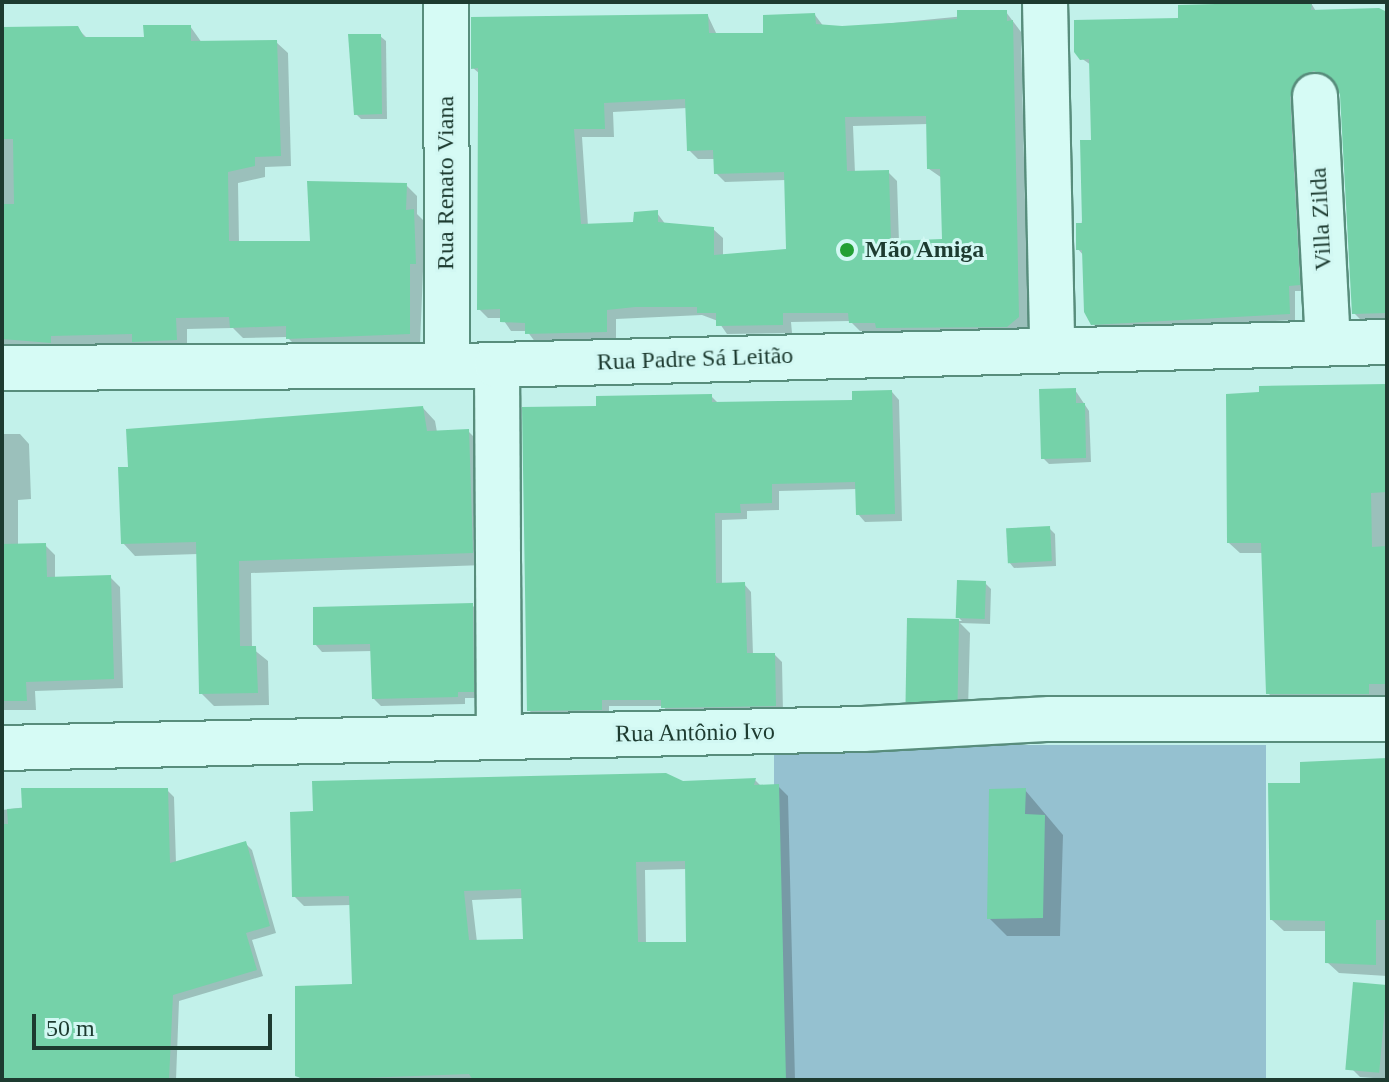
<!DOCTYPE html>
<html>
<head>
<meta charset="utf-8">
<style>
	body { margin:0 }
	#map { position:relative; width:1389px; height:1082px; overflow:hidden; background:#c2f1ea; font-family:Georgia,serif }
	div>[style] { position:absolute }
	.green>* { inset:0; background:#95c1d0; transform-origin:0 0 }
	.shadow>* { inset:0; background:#0003 }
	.building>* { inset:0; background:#75d2a9; transform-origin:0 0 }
	.roads { filter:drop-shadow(2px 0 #588d7c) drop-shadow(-2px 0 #588d7c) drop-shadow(0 2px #588d7c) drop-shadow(0 -2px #588d7c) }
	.minor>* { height:44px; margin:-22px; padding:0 22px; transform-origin:22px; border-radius:22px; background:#d6fbf5 }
	.dots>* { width:22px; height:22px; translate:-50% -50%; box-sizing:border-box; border:4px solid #d2f8f3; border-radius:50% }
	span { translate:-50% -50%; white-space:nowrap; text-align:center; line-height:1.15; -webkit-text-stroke:6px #d2f8f3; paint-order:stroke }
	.street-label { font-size:24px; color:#1d3b30 }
	.poi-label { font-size:24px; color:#1d3b30; font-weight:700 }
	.left { translate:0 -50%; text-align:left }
	.frame { position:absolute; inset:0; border:4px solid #1d3b30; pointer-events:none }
	.scale { position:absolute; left:32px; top:1014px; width:240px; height:36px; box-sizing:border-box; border:4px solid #1d3b30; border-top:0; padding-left:10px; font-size:24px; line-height:28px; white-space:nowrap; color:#1d3b30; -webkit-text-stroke:6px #d2f8f3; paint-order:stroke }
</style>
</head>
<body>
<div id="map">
	<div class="green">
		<div style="left:1266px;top:745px;width:335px;height:492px;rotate:90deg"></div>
	</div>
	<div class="shadow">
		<div style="clip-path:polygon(1311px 3px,1317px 13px,1387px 13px,1387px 320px,1360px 319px,1354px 313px,1342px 94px,1339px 85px,1322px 76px,1305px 291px,1295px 291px,1295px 320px,1099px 330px,1092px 323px,1084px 256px,1078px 249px,1093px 142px,1091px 65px,1081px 58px,1180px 20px)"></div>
		<div style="clip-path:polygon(evenodd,1006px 12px,1021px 32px,1028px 326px,1017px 335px,887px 336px,881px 331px,860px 331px,850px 321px,791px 322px,792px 333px,727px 334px,718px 321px,702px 315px,616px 319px,616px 341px,536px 343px,527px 331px,511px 331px,502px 318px,488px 318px,479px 309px,480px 74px,473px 68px,708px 16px,717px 35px,765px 34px,815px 15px,824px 27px,842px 28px,1006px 12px,687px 108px,689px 150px,698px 159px,715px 159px,716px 173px,725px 182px,786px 180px,788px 251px,723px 256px,723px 238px,713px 229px,666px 225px,657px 213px,635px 224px,588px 226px,582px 137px,614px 137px,613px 112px,687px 108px,1006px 12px,928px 124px,929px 169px,942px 178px,944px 241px,899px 242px,897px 181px,888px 172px,855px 173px,853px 126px,928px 124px)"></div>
		<div style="clip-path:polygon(190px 26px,202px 43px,276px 42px,288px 53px,291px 166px,265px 167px,265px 177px,238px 183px,239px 243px,312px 243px,406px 185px,417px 196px,417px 214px,425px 222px,420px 345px,299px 349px,287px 337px,243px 338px,233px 328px,187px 329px,187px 351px,146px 353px,138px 345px,61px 346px,2px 355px,2px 29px,77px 28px,88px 39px,146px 39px)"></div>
		<div style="clip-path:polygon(350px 36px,380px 36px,386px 41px,387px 119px,361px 119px,356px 114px)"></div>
		<div style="clip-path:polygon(1387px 386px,1387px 704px,1279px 704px,1268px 693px,1264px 553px,1240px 553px,1229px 543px)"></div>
		<div style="clip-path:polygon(1075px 390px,1089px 411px,1091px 462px,1049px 464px,1043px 458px)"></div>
		<div style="clip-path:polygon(892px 392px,899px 400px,902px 521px,865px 522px,858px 514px,857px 489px,779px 491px,779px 510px,747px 511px,747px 519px,722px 520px,722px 585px,744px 584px,751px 592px,753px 655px,775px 655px,782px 662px,783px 713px,670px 715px,663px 706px,609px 706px,609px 716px,536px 718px,529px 710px,598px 408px,711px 396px,719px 404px,854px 402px)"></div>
		<div style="clip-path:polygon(423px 408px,435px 421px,437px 432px,468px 431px,481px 444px,485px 565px,251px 573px,252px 648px,268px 661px,269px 705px,214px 706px,201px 693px,198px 554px,135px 556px,123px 543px)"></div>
		<div style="clip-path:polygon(2px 434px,20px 434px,29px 444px,31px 499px,18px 500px,18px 546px,45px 545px,55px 555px,55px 579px,110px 577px,120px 587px,123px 688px,35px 691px,36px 710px,2px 710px)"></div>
		<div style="clip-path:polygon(1049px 528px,1055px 534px,1056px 566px,1014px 568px,1009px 562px)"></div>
		<div style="clip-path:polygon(985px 583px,991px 589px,990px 624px,960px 623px,970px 633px,968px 710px,919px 713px,907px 701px,909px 620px,962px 621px,958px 617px)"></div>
		<div style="clip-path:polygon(472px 605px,480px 613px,480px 698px,465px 698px,465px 704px,381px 706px,374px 699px,373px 651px,322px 652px,315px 644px)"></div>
		<div style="clip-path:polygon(1387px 761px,1387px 976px,1339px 973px,1327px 962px,1327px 931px,1284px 931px,1272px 920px,1302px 785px)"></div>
		<div style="clip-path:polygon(evenodd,755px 780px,761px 786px,778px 786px,788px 796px,795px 1080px,302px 1080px,297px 1075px,354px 986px,351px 905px,304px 906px,294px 896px,683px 783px,755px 780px,687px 869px,688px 944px,646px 944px,645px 870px,687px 869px,755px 780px,523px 898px,525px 941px,477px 942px,472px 900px,523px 898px)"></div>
		<div style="clip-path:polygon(167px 790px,174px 797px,176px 863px,245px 843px,252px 850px,276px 933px,252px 940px,263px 976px,179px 1001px,176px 1080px,2px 1080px,2px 810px)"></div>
		<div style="clip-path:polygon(1025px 790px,1063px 835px,1060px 936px,1007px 936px,989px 918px)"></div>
		<div style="clip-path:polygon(1387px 991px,1387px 1079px,1360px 1077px,1352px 1069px)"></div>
	</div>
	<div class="building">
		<div style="clip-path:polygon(1295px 2px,1312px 2px,1311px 10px,1379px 8px,1387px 12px,1387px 313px,1352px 314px,1340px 95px,1335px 82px,1314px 71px,1301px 76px,1290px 97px,1300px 285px,1289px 286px,1290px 314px,1091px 325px,1084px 312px,1082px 250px,1076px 250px,1076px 223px,1082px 223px,1080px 140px,1091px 140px,1089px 59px,1080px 60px,1074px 52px,1074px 20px,1178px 18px,1178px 5px)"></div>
		<div style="clip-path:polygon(evenodd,957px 10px,1007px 10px,1007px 21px,1013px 20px,1019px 317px,1007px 327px,876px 328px,875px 323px,849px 323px,848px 313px,783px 313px,783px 325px,716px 326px,716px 313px,697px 313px,697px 307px,635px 307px,607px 310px,607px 332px,525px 334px,525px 323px,500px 322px,500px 309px,477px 310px,478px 99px,478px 68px,471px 69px,471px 17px,708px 14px,709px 33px,763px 33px,763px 15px,815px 13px,816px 24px,842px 26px,957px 19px,957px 10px,685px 99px,687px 151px,713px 150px,714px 174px,784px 172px,786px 249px,714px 255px,714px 227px,658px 222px,658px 210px,634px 212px,633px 222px,581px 224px,574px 129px,605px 129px,604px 103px,685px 99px,957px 10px,926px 116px,927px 169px,940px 169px,942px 239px,891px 241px,889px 170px,847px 171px,845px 117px,926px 116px)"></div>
		<div style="clip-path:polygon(143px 25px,191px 25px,191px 41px,277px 40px,281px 156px,255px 157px,255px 166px,228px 172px,229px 241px,310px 241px,307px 181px,407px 183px,406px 210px,414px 209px,416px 264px,410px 264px,410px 334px,286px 339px,286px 326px,230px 328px,229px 317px,176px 318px,177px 340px,132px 342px,132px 334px,51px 336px,51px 343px,2px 339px,2px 204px,14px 204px,13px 139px,2px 139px,2px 27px,78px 26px,84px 37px,144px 37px)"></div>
		<div style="clip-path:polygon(348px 34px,381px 34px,382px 114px,354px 115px)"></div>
		<div style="clip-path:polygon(1387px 384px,1387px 492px,1371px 493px,1372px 547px,1387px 546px,1387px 684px,1369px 684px,1369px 694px,1266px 694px,1261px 543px,1227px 543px,1226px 394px,1259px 392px,1259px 386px)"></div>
		<div style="clip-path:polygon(1076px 388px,1076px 403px,1085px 403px,1086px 458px,1041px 459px,1039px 389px)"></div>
		<div style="clip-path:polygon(892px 390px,895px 514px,856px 515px,855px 482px,772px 484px,772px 503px,740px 504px,741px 513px,715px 513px,716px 583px,745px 582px,747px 653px,775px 653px,776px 706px,661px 708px,661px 700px,602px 700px,602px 710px,527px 711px,522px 407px,596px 406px,596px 396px,712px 394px,712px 402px,852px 400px,852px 391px)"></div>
		<div style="clip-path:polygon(423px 406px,427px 431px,469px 429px,473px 553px,239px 561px,240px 646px,256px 646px,258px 693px,199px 694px,196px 542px,121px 544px,118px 467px,128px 467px,126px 429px)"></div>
		<div style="left:1050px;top:526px;width:35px;height:44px;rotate:87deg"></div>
		<div style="clip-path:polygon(46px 543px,47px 577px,111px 575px,114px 679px,26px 682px,27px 701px,2px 701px,2px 544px)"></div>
		<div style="left:957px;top:580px;width:29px;height:38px;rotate:2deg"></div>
		<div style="clip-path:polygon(473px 603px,474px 692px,458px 692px,458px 697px,372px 699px,370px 644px,313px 645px,313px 607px)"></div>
		<div style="left:907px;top:618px;width:52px;height:84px;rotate:1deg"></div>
		<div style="clip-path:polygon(1387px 758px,1387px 920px,1376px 920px,1376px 965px,1325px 963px,1325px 921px,1270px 920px,1268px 783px,1300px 783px,1300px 762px)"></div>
		<div style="clip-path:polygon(evenodd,666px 773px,683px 781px,756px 778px,754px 785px,779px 784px,786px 1080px,473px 1080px,469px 1074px,307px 1080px,295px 1076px,295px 986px,352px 984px,349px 896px,292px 897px,290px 812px,313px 811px,312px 781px,666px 773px,685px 861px,686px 942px,638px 942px,636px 862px,685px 861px,666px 773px,521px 889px,523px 939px,469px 940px,464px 891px,521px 889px)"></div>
		<div style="clip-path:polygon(21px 788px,168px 788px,170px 863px,246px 841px,270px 926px,246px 933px,257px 970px,173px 995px,169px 1080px,2px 1080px,2px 824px,8px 824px,7px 809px,22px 808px)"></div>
		<div style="clip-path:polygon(1026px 788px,1025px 814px,1045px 815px,1043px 918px,987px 919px,989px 789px)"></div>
		<div style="left:1353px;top:982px;width:34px;height:88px;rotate:5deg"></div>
	</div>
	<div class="roads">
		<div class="minor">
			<div style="left:446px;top:2px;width:361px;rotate:89.8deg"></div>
			<div style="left:1045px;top:2px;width:345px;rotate:88.8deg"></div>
			<div style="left:1315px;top:96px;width:246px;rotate:87deg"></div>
			<div style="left:497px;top:365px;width:372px;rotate:89.7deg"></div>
			<div style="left:2px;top:368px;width:495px;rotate:-0.3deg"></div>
			<div style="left:497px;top:365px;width:890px;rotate:-1.48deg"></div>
			<div style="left:2px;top:748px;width:861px;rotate:-1.26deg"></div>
			<div style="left:863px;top:729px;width:187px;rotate:-3.1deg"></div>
			<div style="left:1050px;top:719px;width:337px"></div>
		</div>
	</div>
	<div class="dots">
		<div style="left:847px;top:250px;background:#23a034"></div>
	</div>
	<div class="street-label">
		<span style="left:446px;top:183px;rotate:-90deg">Rua Renato Viana</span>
		<span style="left:1321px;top:219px;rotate:-93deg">Villa Zilda</span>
		<span style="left:695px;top:359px;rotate:-2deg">Rua Padre Sá Leitão</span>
		<span style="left:695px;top:733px;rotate:-1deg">Rua Antônio Ivo</span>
	</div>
	<div class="poi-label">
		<span class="left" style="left:865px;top:250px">Mão Amiga</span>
	</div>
	<div class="frame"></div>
	<div class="scale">50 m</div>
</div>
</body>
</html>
